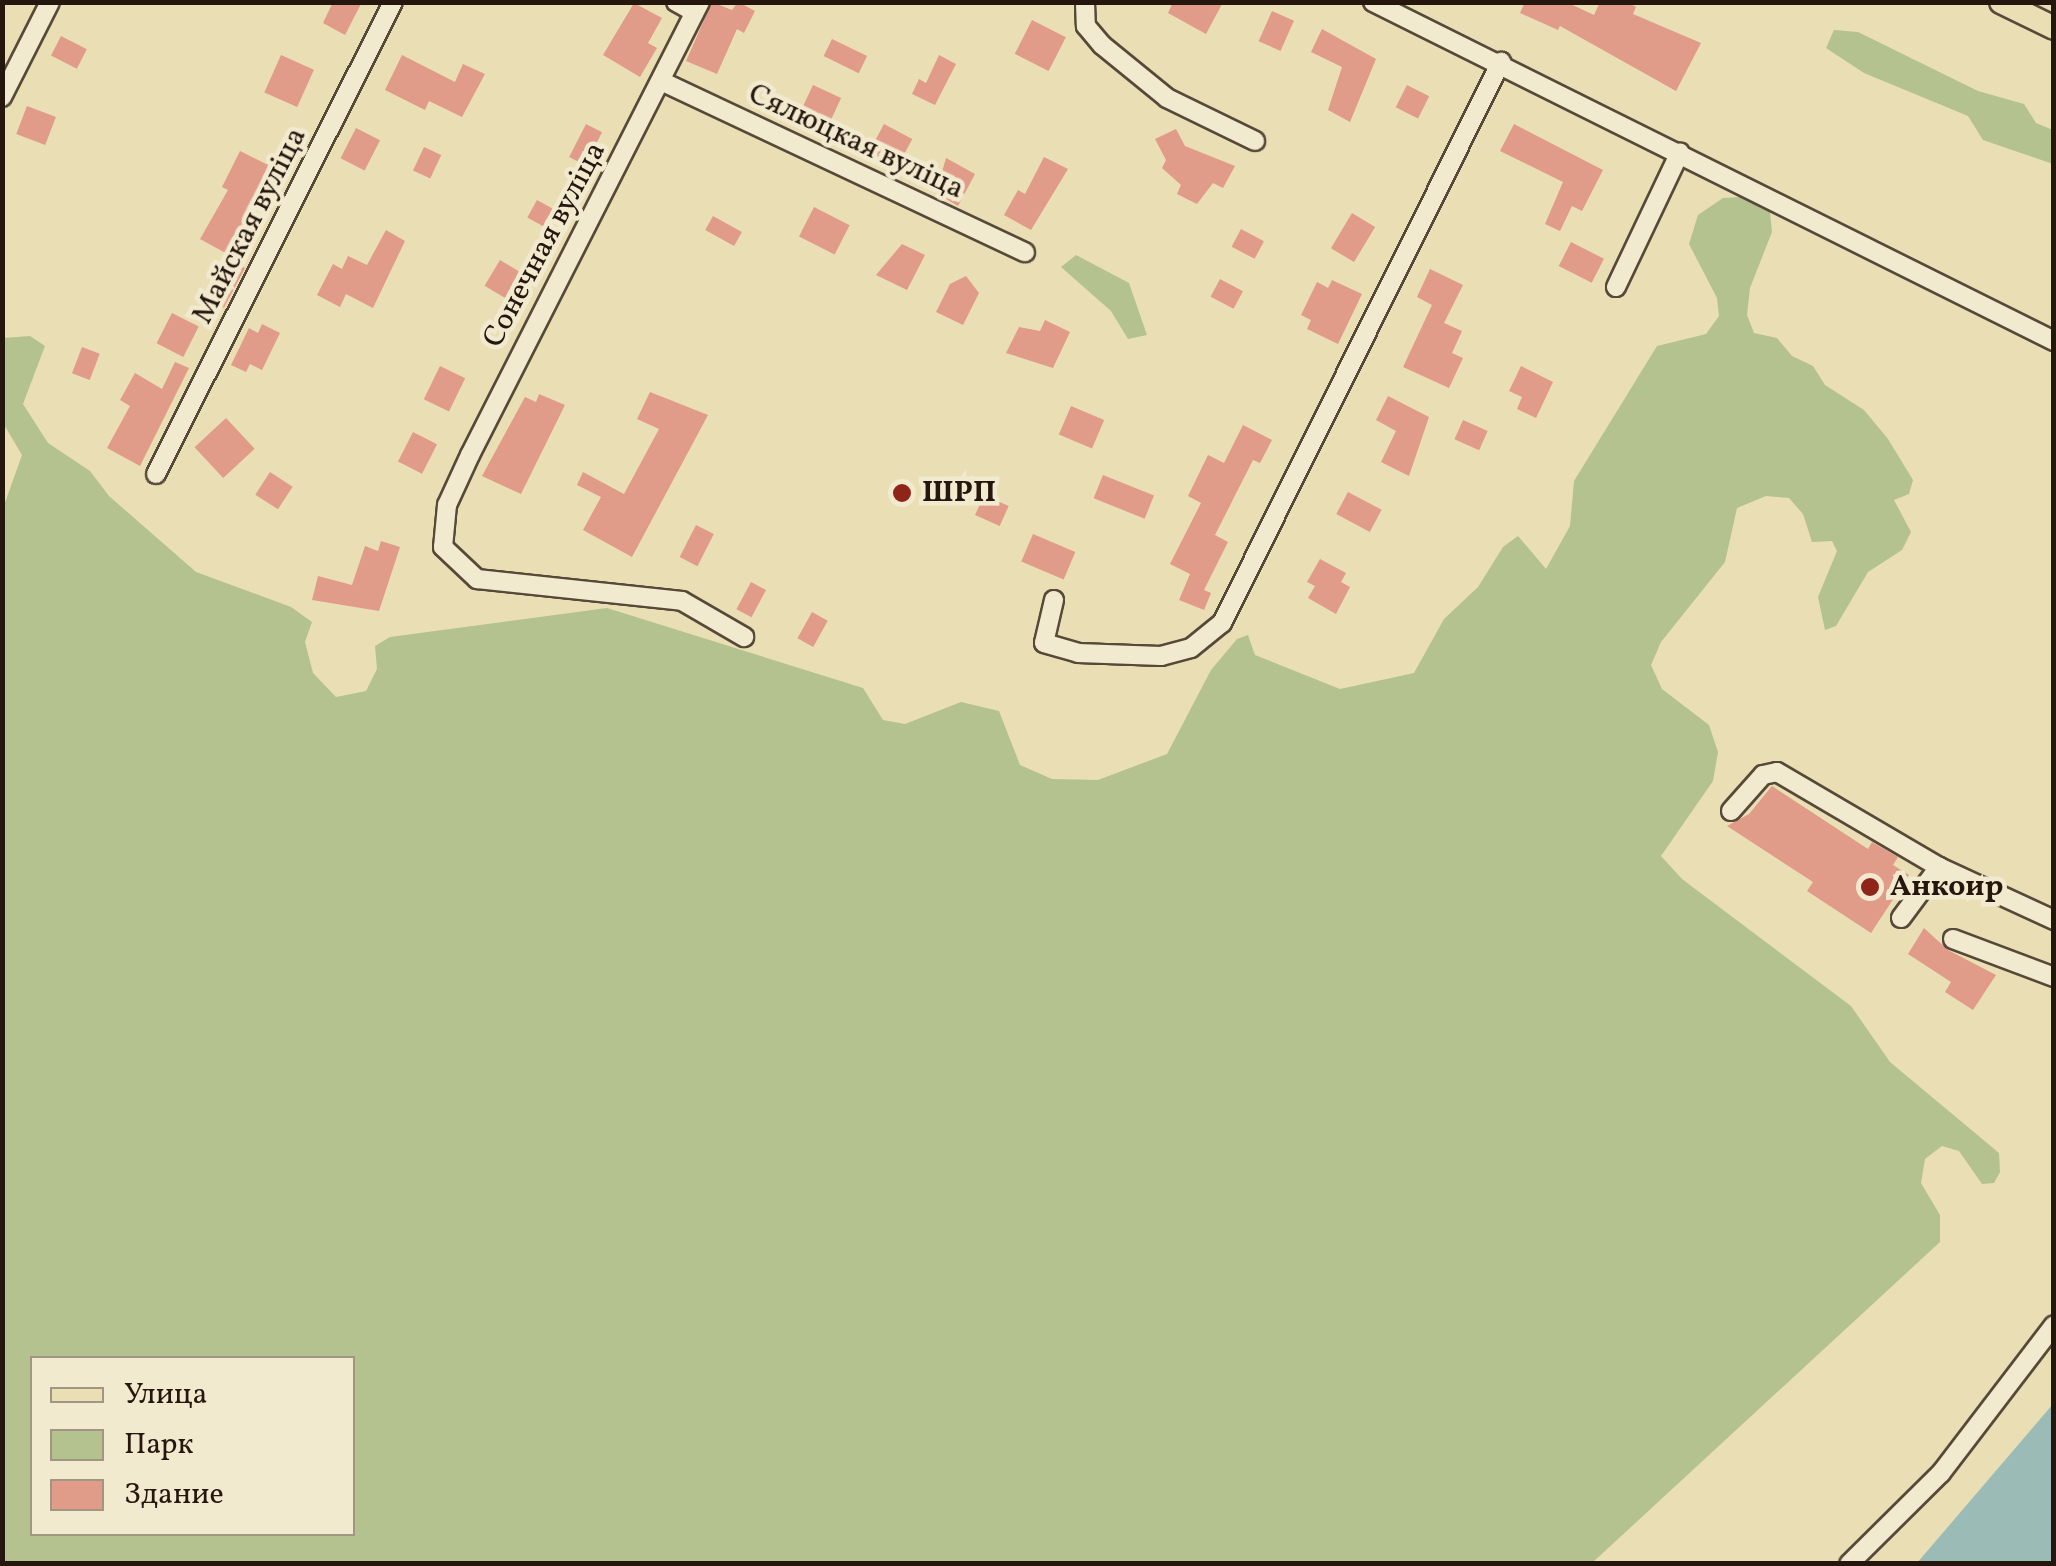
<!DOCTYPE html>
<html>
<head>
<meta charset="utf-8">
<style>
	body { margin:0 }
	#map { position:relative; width:2056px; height:1566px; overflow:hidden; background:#eadeb5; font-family:Vollkorn,serif }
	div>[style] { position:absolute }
	.green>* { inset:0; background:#b4c28f }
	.water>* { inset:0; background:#9abbb6 }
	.building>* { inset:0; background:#e19b89; transform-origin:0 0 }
	.roads { filter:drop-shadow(2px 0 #574938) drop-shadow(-2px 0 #574938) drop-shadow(0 2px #574938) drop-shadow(0 -2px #574938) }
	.minor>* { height:18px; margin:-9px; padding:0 9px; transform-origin:9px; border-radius:9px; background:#f1eacf }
	.major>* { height:22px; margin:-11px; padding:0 11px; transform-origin:11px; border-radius:11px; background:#eadeb5 }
	.dots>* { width:28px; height:28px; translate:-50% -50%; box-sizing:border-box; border:5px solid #f1eacf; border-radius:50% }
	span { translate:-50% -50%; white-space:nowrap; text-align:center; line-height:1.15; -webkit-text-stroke:9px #f1eacf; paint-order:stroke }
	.street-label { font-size:30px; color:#26170e }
	.poi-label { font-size:30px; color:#26170e; font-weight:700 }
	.left { translate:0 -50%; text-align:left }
	.frame { position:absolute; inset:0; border:5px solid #26170e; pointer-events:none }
	.legend { position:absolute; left:30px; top:1356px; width:325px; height:180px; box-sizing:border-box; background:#f1eacf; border:2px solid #a09682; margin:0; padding:12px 18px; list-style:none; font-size:30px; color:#26170e }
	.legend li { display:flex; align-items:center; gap:20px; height:50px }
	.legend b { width:50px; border:2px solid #a09682 }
</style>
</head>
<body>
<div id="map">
	<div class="green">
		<div style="clip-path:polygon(1834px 30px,1858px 32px,1978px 91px,2024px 104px,2036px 123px,2053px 130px,2053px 164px,1983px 140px,1968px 116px,1864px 73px,1826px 48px)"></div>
		<div style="clip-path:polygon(evenodd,1755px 196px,1770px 212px,1772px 232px,1750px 288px,1747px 315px,1754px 333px,1777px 338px,1792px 356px,1813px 366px,1825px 385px,1864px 410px,1888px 439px,1913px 480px,1909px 494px,1894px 500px,1911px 532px,1902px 550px,1868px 572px,1836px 626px,1825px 630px,1818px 597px,1837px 551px,1832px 541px,1812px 542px,1803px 514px,1789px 498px,1766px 496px,1737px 508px,1725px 562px,1661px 642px,1651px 665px,1662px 689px,1709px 725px,1718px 752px,1713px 781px,1661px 856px,1682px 879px,1851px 1006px,1890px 1062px,1999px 1153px,2000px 1172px,1994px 1183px,1982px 1184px,1959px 1151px,1942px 1146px,1925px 1159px,1921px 1183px,1940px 1215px,1940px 1242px,1592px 1563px,3px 1563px,2px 511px,22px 455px,3px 423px,3px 338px,30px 336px,45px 346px,23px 404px,48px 443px,90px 471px,109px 496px,196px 572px,291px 607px,312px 622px,305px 642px,313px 673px,336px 697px,366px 691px,377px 669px,375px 646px,390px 637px,607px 608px,863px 688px,883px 720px,905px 724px,961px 702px,999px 711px,1020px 765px,1052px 779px,1098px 780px,1167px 754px,1211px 670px,1237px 639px,1248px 635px,1255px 655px,1340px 689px,1414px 673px,1444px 619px,1478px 587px,1503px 547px,1518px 536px,1546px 569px,1570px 526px,1574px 481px,1657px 346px,1706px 334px,1719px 316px,1717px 298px,1689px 244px,1698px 215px,1723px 198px,1755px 196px,32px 1358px,352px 1358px,352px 1534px,32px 1534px,32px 1358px)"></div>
		<div style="clip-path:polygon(1076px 255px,1129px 283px,1147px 335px,1128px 339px,1111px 311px,1061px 267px)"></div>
	</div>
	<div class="water">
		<div style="clip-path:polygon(2053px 1404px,2053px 1563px,1917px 1563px)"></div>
	</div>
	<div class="building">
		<div style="clip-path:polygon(333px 2px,362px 2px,345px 35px,323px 23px)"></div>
		<div style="clip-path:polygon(712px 2px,732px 10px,738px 2px,755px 11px,744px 33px,737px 29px,717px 74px,686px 61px)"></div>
		<div style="clip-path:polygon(1173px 2px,1223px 2px,1206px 34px,1168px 13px)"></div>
		<div style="clip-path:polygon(1525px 2px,1566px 2px,1594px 15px,1600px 2px,1627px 2px,1636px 7px,1633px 14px,1701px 43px,1676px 91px,1560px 26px,1558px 30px,1520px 13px)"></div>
		<div style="clip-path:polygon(634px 3px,662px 18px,648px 43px,657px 48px,640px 77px,603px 55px)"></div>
		<div style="left:1272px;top:11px;width:24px;height:33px;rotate:24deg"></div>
		<div style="left:1032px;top:20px;width:38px;height:38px;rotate:27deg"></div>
		<div style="clip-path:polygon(1322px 29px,1376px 59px,1350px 122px,1328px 110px,1342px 67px,1311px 52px)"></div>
		<div style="left:61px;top:36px;width:29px;height:22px;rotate:27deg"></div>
		<div style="left:832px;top:39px;width:39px;height:19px;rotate:26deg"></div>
		<div style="left:281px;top:55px;width:36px;height:41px;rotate:24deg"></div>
		<div style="clip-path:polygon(402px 55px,455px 82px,463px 64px,485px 74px,462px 117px,429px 101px,425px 110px,385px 90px)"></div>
		<div style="clip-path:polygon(939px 55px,956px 64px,935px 105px,912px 94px,919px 79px,926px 83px)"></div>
		<div style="left:813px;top:85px;width:31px;height:37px;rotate:25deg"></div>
		<div style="left:1407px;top:85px;width:25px;height:25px;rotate:27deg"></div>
		<div style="left:27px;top:106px;width:31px;height:30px;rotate:21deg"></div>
		<div style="left:586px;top:124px;width:18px;height:37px;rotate:27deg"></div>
		<div style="left:884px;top:124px;width:32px;height:34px;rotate:28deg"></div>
		<div style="clip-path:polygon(1514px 124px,1603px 170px,1582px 211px,1572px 206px,1560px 231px,1545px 224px,1563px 182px,1500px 151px)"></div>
		<div style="left:356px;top:128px;width:27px;height:34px;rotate:27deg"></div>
		<div style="clip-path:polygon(1176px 129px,1185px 146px,1235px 166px,1223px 188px,1213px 183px,1197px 204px,1177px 194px,1181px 185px,1162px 168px,1166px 160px,1155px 139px)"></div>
		<div style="left:424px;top:147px;width:19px;height:26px;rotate:25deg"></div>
		<div style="clip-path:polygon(240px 151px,268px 165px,231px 256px,200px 239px,228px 190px,222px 187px)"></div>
		<div style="clip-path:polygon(1044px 157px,1068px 169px,1031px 230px,1004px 215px,1018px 190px,1025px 194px)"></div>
		<div style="clip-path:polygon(946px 158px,975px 174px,958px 206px,936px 193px)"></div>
		<div style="left:537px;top:200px;width:26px;height:20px;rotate:29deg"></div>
		<div style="left:814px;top:207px;width:40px;height:33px;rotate:27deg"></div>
		<div style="left:1352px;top:213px;width:27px;height:41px;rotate:31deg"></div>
		<div style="left:713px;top:216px;width:33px;height:16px;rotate:29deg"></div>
		<div style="left:1241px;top:229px;width:26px;height:20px;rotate:28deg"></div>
		<div style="clip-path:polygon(386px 230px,405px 241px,373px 308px,346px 294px,340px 307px,317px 295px,333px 264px,342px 269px,348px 256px,367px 265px)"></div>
		<div style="left:1571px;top:242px;width:37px;height:27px;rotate:27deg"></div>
		<div style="clip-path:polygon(902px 244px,925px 255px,907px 290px,876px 275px)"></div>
		<div style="left:230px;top:260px;width:17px;height:45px;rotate:28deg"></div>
		<div style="left:500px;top:260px;width:26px;height:30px;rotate:31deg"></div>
		<div style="clip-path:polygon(1430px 269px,1463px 285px,1444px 323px,1462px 331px,1452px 353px,1463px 358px,1449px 388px,1403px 367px,1432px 305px,1417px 297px)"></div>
		<div style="clip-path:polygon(966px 276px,979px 293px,963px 325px,936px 312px,950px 284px)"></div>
		<div style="left:1220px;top:279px;width:26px;height:20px;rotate:28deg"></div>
		<div style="clip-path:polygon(1332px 280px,1362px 294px,1338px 344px,1307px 329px,1311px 320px,1301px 315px,1317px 282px,1328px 288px)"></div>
		<div style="left:172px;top:313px;width:30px;height:34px;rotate:27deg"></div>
		<div style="clip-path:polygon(1045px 320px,1070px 332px,1053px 368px,1006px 353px,1019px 327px,1040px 331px)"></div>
		<div style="clip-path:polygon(262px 324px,280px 333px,262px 370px,250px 364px,246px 372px,231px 365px,249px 328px,258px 333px)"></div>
		<div style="left:82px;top:347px;width:19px;height:28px;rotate:21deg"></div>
		<div style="clip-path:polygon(175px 362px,189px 368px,140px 466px,107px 448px,130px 406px,120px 400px,135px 373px,162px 389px)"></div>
		<div style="left:440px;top:366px;width:28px;height:37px;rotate:26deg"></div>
		<div style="clip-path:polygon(1521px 366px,1553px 382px,1536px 418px,1517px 409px,1522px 397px,1509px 391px)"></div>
		<div style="clip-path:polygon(650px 392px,708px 415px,632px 557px,583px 530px,601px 497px,577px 485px,583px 472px,624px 494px,659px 429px,637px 419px)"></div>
		<div style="clip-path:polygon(539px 394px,565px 405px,521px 494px,482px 476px,525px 397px,536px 402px)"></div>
		<div style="clip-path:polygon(1388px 396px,1429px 417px,1409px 476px,1381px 462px,1396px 431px,1376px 420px)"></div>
		<div style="left:1071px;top:406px;width:36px;height:31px;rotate:23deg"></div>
		<div style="left:226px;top:418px;width:42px;height:43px;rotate:47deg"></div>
		<div style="left:1463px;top:420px;width:27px;height:21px;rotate:24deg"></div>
		<div style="clip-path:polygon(1243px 425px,1272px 440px,1260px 463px,1253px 460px,1215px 535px,1228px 542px,1204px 590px,1211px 593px,1204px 610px,1179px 600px,1190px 574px,1170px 564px,1201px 503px,1188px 496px,1208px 455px,1224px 463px)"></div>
		<div style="left:413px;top:432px;width:27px;height:33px;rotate:27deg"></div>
		<div style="left:270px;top:472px;width:27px;height:27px;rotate:33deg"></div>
		<div style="left:1103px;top:475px;width:55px;height:25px;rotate:22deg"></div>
		<div style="left:1348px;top:492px;width:38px;height:25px;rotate:28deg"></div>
		<div style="left:984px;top:495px;width:27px;height:22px;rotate:24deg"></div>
		<div style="left:696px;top:525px;width:20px;height:36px;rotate:27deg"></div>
		<div style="left:1033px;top:534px;width:46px;height:30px;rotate:23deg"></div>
		<div style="clip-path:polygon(381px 541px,400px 547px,379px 611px,312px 600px,318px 576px,352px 585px,365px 546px,378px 551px)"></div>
		<div style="clip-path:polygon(1320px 559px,1346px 573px,1341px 582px,1350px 587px,1336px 614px,1308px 598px,1315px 586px,1307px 582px)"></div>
		<div style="left:751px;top:582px;width:17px;height:31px;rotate:28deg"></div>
		<div style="left:812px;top:612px;width:18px;height:30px;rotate:29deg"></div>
		<div style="clip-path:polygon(1772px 786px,1868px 849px,1872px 842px,1898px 857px,1893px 865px,1909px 875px,1871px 933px,1807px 891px,1813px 882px,1727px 826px,1749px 814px)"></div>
		<div style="clip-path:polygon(1924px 928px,1948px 950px,1996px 975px,1973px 1010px,1945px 992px,1951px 982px,1908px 954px)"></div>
	</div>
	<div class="roads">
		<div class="minor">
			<div style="left:676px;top:2px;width:21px;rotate:29deg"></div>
			<div style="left:700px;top:2px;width:508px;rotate:116.92deg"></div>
			<div style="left:470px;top:455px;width:55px;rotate:114.7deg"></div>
			<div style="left:447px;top:505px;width:42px;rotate:95.4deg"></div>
			<div style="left:443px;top:547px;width:47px;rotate:43.3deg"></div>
			<div style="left:477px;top:579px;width:206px;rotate:6.1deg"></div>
			<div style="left:682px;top:601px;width:72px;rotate:30.1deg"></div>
			<div style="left:1085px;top:2px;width:24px;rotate:88deg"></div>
			<div style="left:1086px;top:26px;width:25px;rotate:50deg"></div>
			<div style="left:1102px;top:45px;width:84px;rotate:39.2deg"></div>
			<div style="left:1167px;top:98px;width:98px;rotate:26deg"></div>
			<div style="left:1373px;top:2px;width:761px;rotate:26.46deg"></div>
			<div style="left:663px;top:82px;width:400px;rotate:25.2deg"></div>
			<div style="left:2px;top:97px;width:106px;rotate:-63.2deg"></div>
			<div style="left:1616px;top:287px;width:149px;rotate:-64.6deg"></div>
			<div style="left:156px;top:474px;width:528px;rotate:-63.34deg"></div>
			<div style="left:1054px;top:600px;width:44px;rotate:103.1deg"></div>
			<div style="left:1044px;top:643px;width:35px;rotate:16deg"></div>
			<div style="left:1078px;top:653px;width:83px;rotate:2.1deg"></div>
			<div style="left:1161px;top:656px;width:31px;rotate:-15deg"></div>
			<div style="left:1191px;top:648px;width:40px;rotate:-39deg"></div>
			<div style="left:1222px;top:623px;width:627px;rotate:-63.56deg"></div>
			<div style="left:1731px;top:811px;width:48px;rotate:-48.4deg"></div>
			<div style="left:1763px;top:775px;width:14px;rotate:-12deg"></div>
			<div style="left:1777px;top:772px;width:188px;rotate:30.4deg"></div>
			<div style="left:1939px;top:867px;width:127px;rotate:24.7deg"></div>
			<div style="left:1901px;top:918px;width:64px;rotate:-53.3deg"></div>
			<div style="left:1953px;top:939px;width:108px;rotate:20.6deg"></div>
			<div style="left:1849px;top:1564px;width:129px;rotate:-44.7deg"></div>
			<div style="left:1941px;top:1473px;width:186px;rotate:-52.6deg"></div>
		</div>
		<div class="major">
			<div style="left:2001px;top:2px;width:59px;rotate:26.1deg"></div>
		</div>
	</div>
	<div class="dots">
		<div style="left:902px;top:493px;background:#8f2418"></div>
		<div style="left:1870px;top:887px;background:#8f2418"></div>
	</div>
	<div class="street-label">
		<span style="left:856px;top:142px;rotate:25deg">Сялюцкая вуліца</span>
		<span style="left:250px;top:226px;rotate:-63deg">Майская вуліца</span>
		<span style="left:545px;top:245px;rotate:-62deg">Сонечная вуліца</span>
	</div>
	<div class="poi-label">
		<span class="left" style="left:922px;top:493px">ШРП</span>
		<span class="left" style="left:1890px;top:887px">Анкоир</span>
	</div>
	<div class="frame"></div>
	<ul class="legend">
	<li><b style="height:12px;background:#eadeb5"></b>Улица</li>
	<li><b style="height:28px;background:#b4c28f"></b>Парк</li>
	<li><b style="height:28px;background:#e19b89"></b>Здание</li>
	</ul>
</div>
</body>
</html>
